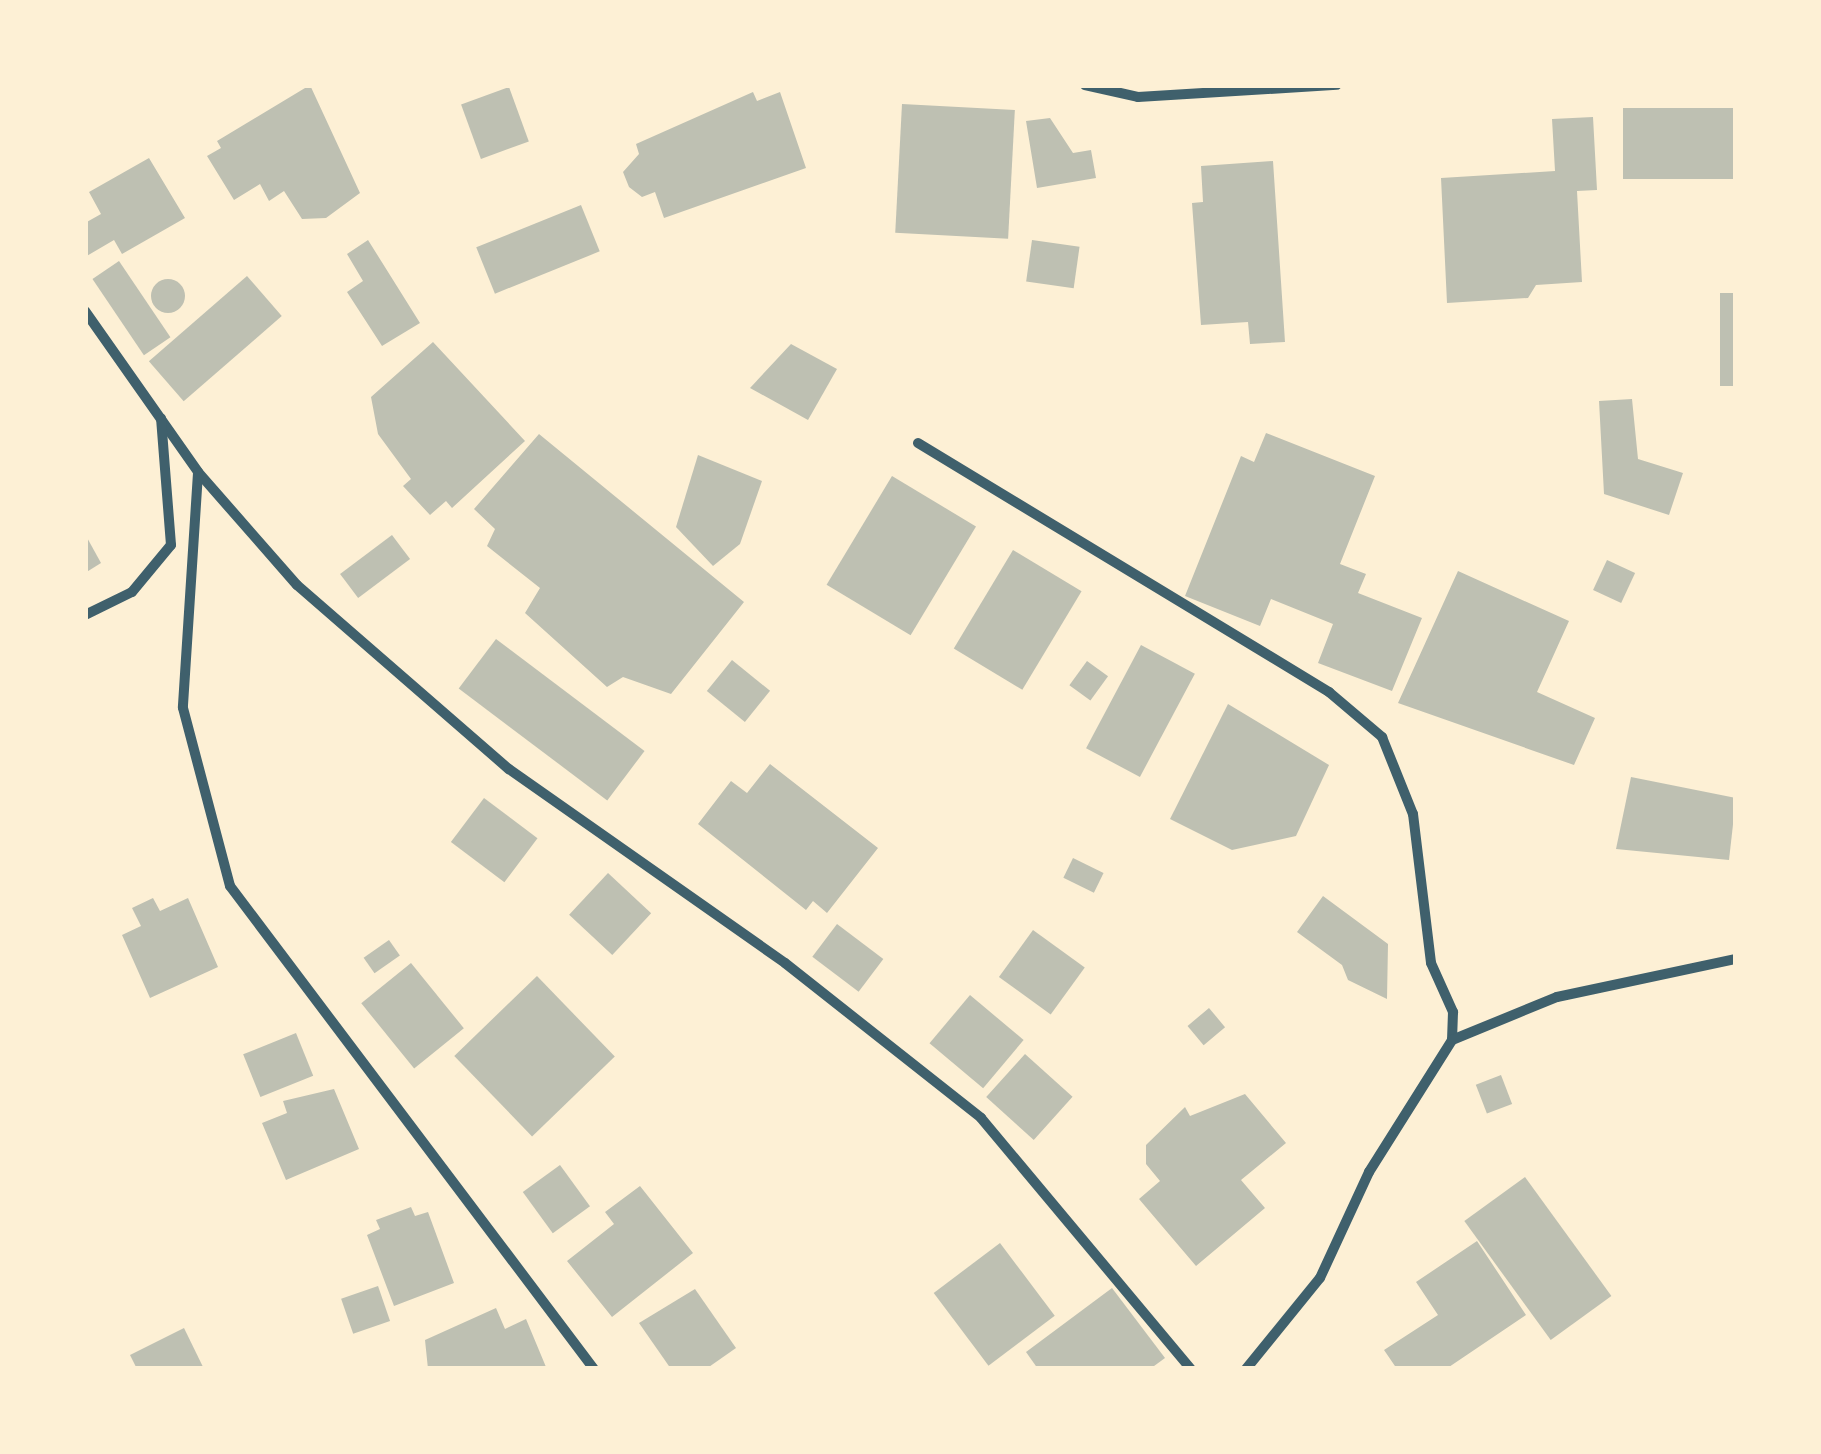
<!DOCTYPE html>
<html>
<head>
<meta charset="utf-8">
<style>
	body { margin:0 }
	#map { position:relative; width:1821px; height:1454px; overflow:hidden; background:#fdf0d5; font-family:Commissioner,sans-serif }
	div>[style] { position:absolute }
	.building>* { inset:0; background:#bec0b2; transform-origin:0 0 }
	.round { border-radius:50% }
	.minor>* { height:10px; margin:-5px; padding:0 5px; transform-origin:5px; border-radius:5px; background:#3f606c }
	span { translate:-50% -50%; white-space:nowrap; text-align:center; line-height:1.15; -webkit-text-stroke:10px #fdf0d5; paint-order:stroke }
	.frame { position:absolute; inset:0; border:88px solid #fdf0d5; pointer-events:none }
</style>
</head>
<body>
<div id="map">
	<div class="building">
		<div style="clip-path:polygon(310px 85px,360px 193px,326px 218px,302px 219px,284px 191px,269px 201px,260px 184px,234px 200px,207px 156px,221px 148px,217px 141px)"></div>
		<div style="left:509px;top:87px;width:58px;height:51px;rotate:70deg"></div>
		<div style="clip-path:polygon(753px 92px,757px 101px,780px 92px,806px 168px,664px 218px,655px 192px,642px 197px,629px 187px,623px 172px,639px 154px,636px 144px)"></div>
		<div style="left:902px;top:104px;width:113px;height:129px;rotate:3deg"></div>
		<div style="left:1736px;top:108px;width:71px;height:113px;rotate:90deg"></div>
		<div style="clip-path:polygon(1593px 117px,1597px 190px,1577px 191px,1582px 282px,1536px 285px,1528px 298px,1447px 303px,1441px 178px,1555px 171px,1552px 119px)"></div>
		<div style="clip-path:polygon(1050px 118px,1073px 153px,1091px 150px,1096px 178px,1037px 188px,1026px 121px)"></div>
		<div style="clip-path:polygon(149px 158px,185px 218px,122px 254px,114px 240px,85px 257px,85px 223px,101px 214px,89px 192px)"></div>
		<div style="clip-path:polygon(1273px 161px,1285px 342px,1250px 344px,1248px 322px,1201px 325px,1192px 203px,1203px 202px,1201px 166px)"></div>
		<div style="left:581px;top:205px;width:50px;height:113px;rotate:68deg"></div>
		<div style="clip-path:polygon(368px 240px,420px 323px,382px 346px,347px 292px,363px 281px,347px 254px)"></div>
		<div style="left:1032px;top:240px;width:48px;height:42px;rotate:8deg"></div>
		<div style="left:119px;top:261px;width:92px;height:32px;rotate:56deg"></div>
		<div style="left:247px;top:276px;width:53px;height:130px;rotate:49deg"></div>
		<div class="round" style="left:151px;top:279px;width:34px;height:34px"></div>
		<div style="left:1720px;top:293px;width:16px;height:93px"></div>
		<div style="clip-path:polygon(433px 342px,525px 441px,452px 508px,446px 501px,430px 515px,403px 486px,411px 479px,378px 434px,371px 397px)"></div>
		<div style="clip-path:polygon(791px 344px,837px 369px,808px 420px,750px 388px)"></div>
		<div style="clip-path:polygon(1632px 399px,1638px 459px,1683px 473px,1669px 515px,1604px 494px,1599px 401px)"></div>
		<div style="clip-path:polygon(1266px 433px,1375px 476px,1340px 564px,1366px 574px,1358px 593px,1422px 618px,1392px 691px,1318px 663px,1333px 624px,1271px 599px,1260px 626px,1185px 596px,1241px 456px,1254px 462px)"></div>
		<div style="clip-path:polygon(539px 434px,744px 602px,671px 694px,623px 677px,607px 687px,525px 613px,540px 588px,487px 546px,495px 529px,474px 509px)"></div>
		<div style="clip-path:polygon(698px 455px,762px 481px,740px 544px,713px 566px,676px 527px)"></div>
		<div style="left:892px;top:476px;width:98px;height:127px;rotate:31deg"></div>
		<div style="clip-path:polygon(85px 534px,101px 563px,85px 573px)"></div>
		<div style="left:392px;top:535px;width:30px;height:65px;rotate:53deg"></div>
		<div style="left:1013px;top:550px;width:80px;height:115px;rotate:31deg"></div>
		<div style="left:1607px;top:560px;width:31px;height:33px;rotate:25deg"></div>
		<div style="clip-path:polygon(1458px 571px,1569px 621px,1537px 692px,1595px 718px,1574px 765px,1398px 703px)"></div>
		<div style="left:496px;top:639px;width:186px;height:62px;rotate:37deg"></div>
		<div style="left:1141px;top:645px;width:61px;height:117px;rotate:28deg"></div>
		<div style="left:732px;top:660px;width:49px;height:40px;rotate:39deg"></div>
		<div style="left:1087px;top:661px;width:26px;height:30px;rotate:36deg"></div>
		<div style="clip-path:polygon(1228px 704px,1329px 765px,1296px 836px,1232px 850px,1170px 819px)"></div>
		<div style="clip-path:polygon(770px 764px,878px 848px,827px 913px,813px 901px,806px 910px,698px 824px,731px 781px,747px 793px)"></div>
		<div style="clip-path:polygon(1631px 777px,1736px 798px,1729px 860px,1616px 849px)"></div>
		<div style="left:484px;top:798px;width:67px;height:55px;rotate:37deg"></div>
		<div style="left:1073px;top:858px;width:34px;height:22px;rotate:26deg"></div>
		<div style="left:608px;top:873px;width:59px;height:57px;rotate:43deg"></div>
		<div style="clip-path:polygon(1323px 896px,1388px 944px,1387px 999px,1348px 980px,1342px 965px,1297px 932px)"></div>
		<div style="clip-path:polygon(153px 898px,160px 911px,188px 898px,218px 967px,150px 998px,122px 935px,141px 926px,132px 908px)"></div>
		<div style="left:837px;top:924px;width:58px;height:41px;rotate:37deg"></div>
		<div style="left:1033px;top:930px;width:64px;height:58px;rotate:36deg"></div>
		<div style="left:389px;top:940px;width:19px;height:31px;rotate:55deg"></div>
		<div style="left:411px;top:963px;width:84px;height:64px;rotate:51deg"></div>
		<div style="left:537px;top:976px;width:112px;height:115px;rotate:46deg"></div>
		<div style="left:970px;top:995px;width:70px;height:63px;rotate:40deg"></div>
		<div style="left:1209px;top:1008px;width:25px;height:28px;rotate:50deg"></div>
		<div style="left:296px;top:1033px;width:46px;height:57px;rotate:68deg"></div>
		<div style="left:1025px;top:1054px;width:64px;height:58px;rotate:42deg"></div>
		<div style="left:1501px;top:1075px;width:31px;height:27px;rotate:69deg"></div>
		<div style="clip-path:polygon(334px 1089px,359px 1149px,286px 1180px,262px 1123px,287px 1113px,283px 1101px)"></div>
		<div style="clip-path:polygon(1245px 1094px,1286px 1143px,1241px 1180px,1265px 1208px,1196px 1266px,1139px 1199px,1160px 1181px,1146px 1164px,1146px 1145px,1185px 1107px,1190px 1116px)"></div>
		<div style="left:560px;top:1165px;width:51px;height:46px;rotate:54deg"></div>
		<div style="left:1525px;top:1177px;width:147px;height:75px;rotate:54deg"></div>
		<div style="clip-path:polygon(640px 1186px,693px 1253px,612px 1317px,567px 1261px,614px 1224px,605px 1212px)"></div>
		<div style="clip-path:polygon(411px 1207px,415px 1216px,428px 1212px,454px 1283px,394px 1306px,367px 1235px,380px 1229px,376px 1220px)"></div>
		<div style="clip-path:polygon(1477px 1241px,1526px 1315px,1446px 1369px,1397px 1369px,1384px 1350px,1438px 1315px,1416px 1282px)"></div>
		<div style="left:1000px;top:1243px;width:91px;height:83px;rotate:53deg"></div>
		<div style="left:378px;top:1286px;width:37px;height:39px;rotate:71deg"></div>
		<div style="clip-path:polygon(1112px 1288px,1165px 1358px,1150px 1369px,1038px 1369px,1026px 1352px)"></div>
		<div style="clip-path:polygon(695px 1289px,736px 1348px,706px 1369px,671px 1369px,639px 1323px)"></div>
		<div style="clip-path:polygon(496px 1308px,505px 1329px,526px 1319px,546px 1367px,428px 1369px,425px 1340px)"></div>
		<div style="clip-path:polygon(184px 1328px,204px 1369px,137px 1369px,130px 1355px)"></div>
	</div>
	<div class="minor">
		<div style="left:1085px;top:85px;width:54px;rotate:12.8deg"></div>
		<div style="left:1138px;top:97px;width:199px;rotate:-3.5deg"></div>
		<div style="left:85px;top:311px;width:197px;rotate:54.9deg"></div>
		<div style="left:198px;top:472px;width:150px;rotate:48.8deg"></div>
		<div style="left:297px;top:585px;width:281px;rotate:41deg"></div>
		<div style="left:509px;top:769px;width:337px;rotate:35.1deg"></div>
		<div style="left:785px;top:963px;width:250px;rotate:38.3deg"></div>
		<div style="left:981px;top:1118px;width:327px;rotate:50.1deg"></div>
		<div style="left:918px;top:443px;width:481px;rotate:31.2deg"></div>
		<div style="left:1329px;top:692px;width:70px;rotate:40.3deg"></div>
		<div style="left:1382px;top:737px;width:83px;rotate:68.1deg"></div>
		<div style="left:1413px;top:814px;width:150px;rotate:83.1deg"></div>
		<div style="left:1431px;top:963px;width:54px;rotate:65.8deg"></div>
		<div style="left:1453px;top:1012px;width:28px;rotate:92deg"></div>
		<div style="left:198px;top:473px;width:235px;rotate:93.7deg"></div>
		<div style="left:183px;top:708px;width:184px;rotate:75.2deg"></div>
		<div style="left:230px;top:886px;width:605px;rotate:53deg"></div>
		<div style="left:85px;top:615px;width:52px;rotate:-26.1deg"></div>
		<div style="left:132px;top:592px;width:61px;rotate:-50.3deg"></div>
		<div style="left:171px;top:545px;width:127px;rotate:-94.5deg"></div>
		<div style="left:1246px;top:1369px;width:117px;rotate:-50.9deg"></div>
		<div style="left:1320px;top:1278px;width:117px;rotate:-65.2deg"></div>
		<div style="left:1369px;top:1172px;width:156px;rotate:-57.8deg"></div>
		<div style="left:1452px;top:1040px;width:113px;rotate:-22.3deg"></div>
		<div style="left:1557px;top:997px;width:183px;rotate:-12deg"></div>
	</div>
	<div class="frame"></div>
</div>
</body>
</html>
